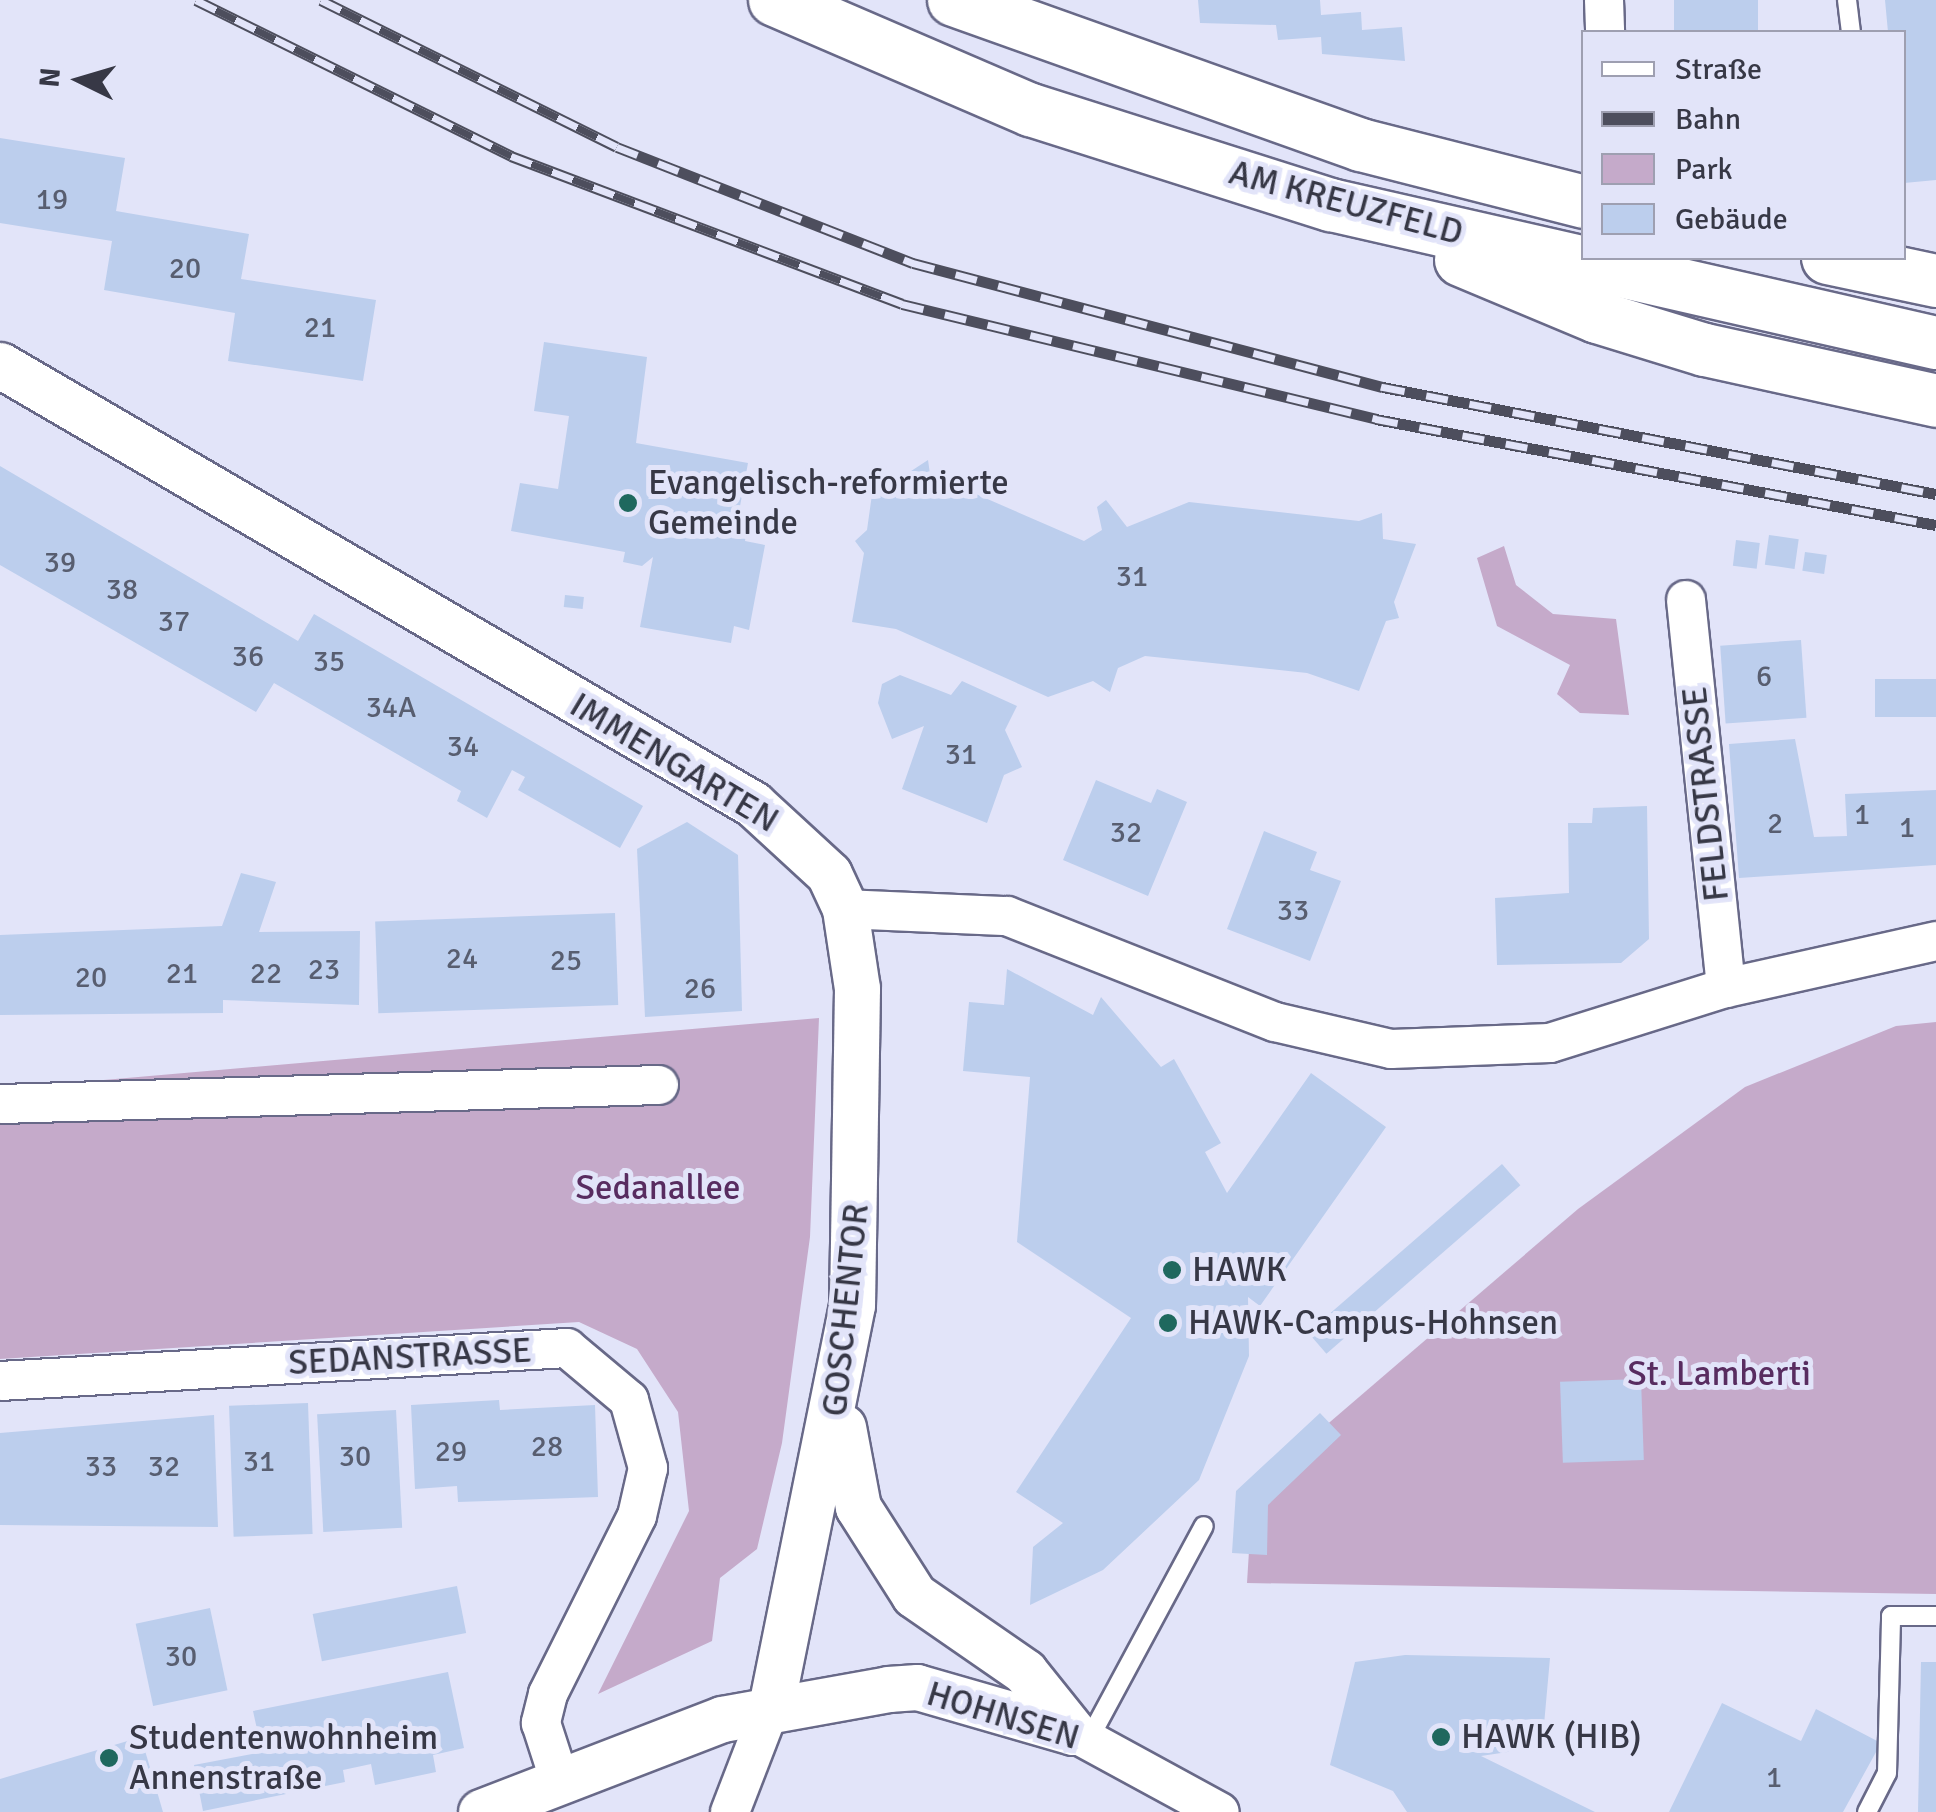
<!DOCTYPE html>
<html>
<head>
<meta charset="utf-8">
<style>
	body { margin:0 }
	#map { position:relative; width:1936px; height:1812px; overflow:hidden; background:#e2e4f9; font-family:Signika,sans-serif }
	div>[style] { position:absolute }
	.green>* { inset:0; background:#c5aaca }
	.building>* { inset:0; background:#bcceed; transform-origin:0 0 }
	.roads { filter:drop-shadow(2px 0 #686988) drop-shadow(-2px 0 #686988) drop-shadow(0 2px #686988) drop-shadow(0 -2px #686988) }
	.service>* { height:18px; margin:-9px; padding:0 9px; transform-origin:9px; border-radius:9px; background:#fff }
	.minor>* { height:38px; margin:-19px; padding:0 19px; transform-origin:19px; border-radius:19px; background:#fff }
	.tertiary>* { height:45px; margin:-22.5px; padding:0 22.5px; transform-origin:22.5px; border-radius:22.5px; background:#fff }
	.secondary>* { height:52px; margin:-26px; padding:0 26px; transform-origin:26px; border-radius:26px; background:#fff }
	.rail>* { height:11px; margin-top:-5.5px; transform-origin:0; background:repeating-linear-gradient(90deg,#e2e4f9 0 22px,#4d4e5d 0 44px); box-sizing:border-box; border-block:2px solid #4d4e5d }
	.dots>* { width:28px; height:28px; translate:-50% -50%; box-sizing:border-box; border:5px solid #e2e4f9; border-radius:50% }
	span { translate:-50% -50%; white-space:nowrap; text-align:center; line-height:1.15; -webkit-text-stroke:10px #e2e4f9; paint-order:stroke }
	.number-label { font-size:30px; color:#585e70 }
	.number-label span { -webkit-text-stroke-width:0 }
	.street-label { font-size:35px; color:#373846 }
	.poi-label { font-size:35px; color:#373846 }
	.left { translate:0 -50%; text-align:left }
	.park-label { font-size:35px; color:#582c60 }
	.legend { position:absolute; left:1581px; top:30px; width:325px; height:230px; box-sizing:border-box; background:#e2e4f9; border:2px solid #9e9fb1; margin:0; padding:12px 18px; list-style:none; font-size:30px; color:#373846 }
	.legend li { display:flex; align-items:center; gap:20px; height:50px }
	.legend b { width:50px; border:2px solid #9e9fb1 }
	.north { position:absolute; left:30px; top:30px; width:100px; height:100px; -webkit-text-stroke:8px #e2e4f9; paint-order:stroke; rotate:275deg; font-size:28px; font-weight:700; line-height:40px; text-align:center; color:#373846 }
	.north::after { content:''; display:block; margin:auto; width:35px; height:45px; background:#373846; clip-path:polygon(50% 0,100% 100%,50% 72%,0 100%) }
</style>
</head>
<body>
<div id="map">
	<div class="green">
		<div style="clip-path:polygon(1504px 546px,1516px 585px,1553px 614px,1616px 619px,1629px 715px,1580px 713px,1557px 694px,1570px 665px,1497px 626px,1477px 558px)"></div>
		<div style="clip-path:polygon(819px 1018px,810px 1237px,782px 1443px,757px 1549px,720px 1578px,712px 1641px,598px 1694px,689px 1511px,678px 1412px,637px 1349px,579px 1322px,0 1359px,0 1089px)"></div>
		<div style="clip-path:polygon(1936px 1022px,1936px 1594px,1247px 1583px,1253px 1488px,1578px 1209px,1745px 1087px,1896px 1026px)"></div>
	</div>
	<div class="building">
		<div style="clip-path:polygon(1198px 0,1320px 0,1321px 15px,1361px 12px,1362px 30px,1402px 27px,1405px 61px,1322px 54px,1321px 37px,1278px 40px,1276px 25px,1200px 23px)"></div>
		<div style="left:1674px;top:0;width:84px;height:32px"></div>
		<div style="clip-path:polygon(1885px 0,1936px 0,1936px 180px,1904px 183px,1904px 32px,1888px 32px)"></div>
		<div style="clip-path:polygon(0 138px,125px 158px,116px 211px,249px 234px,241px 279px,376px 300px,363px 381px,228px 361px,235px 313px,104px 290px,112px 241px,0 223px)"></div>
		<div style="clip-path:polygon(544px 342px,647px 357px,636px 443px,748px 463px,738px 517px,748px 519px,745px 541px,765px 545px,749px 630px,734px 626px,731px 643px,640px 627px,653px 557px,642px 566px,623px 562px,625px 552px,511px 531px,520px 483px,558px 489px,569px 416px,534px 411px)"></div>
		<div style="clip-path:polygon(928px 460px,930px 474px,1084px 541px,1102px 530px,1097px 507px,1106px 500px,1127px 527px,1189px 502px,1359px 521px,1382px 513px,1383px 539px,1416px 544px,1394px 602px,1399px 618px,1386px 621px,1359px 691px,1307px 673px,1145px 656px,1118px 668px,1110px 692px,1093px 681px,1048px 697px,896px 629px,852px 622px,864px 553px,855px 541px,867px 530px,875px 473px,905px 475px)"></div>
		<div style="clip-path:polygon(0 466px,298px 641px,314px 614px,643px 806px,620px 848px,518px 790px,525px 777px,512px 770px,487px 818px,457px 801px,461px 791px,274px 683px,256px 712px,0 565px)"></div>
		<div style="left:1769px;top:535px;width:30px;height:30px;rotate:8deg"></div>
		<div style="left:1736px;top:540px;width:24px;height:26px;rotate:7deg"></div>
		<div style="left:1805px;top:552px;width:22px;height:19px;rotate:8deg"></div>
		<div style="left:565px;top:595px;width:19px;height:12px;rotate:6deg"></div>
		<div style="left:1801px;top:640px;width:78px;height:81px;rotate:86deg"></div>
		<div style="clip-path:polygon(900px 675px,951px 695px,962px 681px,1017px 706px,1005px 730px,1022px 767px,1004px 775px,987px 823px,902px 789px,924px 726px,892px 739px,878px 703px,882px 684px)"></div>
		<div style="left:1936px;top:679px;width:38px;height:61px;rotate:90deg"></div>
		<div style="clip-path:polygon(1795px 739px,1814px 837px,1847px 836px,1845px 794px,1936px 790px,1936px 865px,1739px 878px,1729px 744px)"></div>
		<div style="clip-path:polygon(1096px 780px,1151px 803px,1157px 789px,1187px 802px,1148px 896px,1063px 860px)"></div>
		<div style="clip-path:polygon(1647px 806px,1649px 939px,1621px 963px,1497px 965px,1495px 898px,1569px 893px,1568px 823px,1592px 823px,1593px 808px)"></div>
		<div style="clip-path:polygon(687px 822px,738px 855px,742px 1011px,645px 1017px,637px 849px)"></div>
		<div style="clip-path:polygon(1264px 831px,1317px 852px,1310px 870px,1341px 881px,1310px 961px,1227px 929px)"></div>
		<div style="clip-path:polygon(241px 873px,276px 882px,259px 932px,360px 931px,359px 1005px,223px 1000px,223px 1013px,0 1015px,0 935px,222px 926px)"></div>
		<div style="left:615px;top:913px;width:92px;height:240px;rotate:88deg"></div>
		<div style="clip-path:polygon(1007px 969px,1093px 1015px,1101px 997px,1161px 1067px,1174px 1059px,1221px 1143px,1205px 1152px,1227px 1193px,1311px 1073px,1386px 1127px,1260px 1306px,1248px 1297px,1249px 1356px,1199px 1480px,1103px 1570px,1030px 1605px,1033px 1547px,1063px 1523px,1016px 1492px,1131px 1318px,1017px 1242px,1030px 1077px,963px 1071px,969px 1002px,1004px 1005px)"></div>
		<div style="left:1502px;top:1164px;width:28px;height:257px;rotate:49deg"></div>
		<div style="left:1641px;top:1379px;width:81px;height:81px;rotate:88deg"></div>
		<div style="clip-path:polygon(499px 1400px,500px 1410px,595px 1405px,598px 1497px,458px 1502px,457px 1486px,415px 1489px,411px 1405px)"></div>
		<div style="left:308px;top:1403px;width:131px;height:79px;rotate:88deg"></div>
		<div style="left:396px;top:1410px;width:118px;height:79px;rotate:87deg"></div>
		<div style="clip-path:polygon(1320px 1413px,1341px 1435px,1268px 1505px,1267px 1555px,1232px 1553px,1236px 1491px)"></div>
		<div style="clip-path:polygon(214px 1415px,218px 1527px,0 1525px,0 1433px)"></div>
		<div style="left:457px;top:1586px;width:48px;height:147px;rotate:79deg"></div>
		<div style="left:210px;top:1608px;width:84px;height:76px;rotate:78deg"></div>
		<div style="clip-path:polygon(1405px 1655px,1550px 1658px,1542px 1747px,1481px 1756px,1595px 1812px,1407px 1812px,1393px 1791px,1330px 1765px,1355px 1662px)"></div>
		<div style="clip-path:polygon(1921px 1662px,1936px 1662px,1936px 1812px,1918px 1812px)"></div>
		<div style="clip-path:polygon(448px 1672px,464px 1748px,433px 1755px,436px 1772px,375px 1785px,371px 1764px,343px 1770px,345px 1782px,203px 1811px,194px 1765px,262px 1752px,253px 1711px)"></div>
		<div style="clip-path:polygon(1722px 1703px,1801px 1741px,1816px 1709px,1881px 1743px,1843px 1812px,1669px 1812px)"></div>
		<div style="clip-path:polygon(141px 1737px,163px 1812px,0 1812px,0 1779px)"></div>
	</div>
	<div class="roads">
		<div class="service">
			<div style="left:1847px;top:0;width:32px;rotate:83deg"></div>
			<div style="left:1088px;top:1741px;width:244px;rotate:-61.7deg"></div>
			<div style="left:1867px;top:1812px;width:44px;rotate:-62.9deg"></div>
			<div style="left:1887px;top:1773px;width:157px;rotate:-88.5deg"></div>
			<div style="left:1891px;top:1616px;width:45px"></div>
		</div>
		<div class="minor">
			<div style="left:1604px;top:0;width:32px;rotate:88deg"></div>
			<div style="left:1686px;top:600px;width:390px;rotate:84.1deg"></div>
			<div style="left:845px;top:909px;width:162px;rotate:2.5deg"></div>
			<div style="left:1007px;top:916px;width:288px;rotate:21.6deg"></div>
			<div style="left:1275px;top:1022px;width:119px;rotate:13.1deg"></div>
			<div style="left:1391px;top:1049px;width:159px;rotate:-2.2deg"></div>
			<div style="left:1550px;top:1043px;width:184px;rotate:-17.4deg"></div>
			<div style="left:1726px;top:988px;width:215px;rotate:-12.6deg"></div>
			<div style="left:0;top:1104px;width:659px;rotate:-1.65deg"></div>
			<div style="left:0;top:1381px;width:568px;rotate:-3.33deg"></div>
			<div style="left:567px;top:1348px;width:81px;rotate:40deg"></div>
			<div style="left:629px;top:1400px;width:71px;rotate:74.4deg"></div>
			<div style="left:648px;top:1468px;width:49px;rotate:102.9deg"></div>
			<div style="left:637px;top:1516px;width:199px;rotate:116.6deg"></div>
			<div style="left:548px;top:1694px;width:30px;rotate:104deg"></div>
			<div style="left:541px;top:1723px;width:62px;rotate:72.1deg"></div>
			<div style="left:1073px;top:1732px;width:167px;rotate:28.6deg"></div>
			<div style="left:730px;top:1812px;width:114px;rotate:-68.9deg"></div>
		</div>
		<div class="tertiary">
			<div style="left:0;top:365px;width:872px;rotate:30.24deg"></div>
			<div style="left:753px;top:804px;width:103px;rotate:42.6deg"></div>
			<div style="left:829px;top:874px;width:38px;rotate:65deg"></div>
			<div style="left:845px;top:909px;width:80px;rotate:81.4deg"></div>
			<div style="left:857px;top:988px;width:317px;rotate:90.9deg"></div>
			<div style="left:852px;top:1305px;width:409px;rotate:101.4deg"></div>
			<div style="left:843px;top:1427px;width:81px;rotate:79.4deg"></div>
			<div style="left:858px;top:1507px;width:104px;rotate:57.5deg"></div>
			<div style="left:914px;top:1595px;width:135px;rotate:34.7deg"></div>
			<div style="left:1025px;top:1672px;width:77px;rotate:51.3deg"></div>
			<div style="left:481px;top:1812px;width:258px;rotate:-21.1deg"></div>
			<div style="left:722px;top:1719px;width:169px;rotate:-10.2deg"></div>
			<div style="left:888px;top:1689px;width:29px;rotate:-4deg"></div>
			<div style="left:917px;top:1687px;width:162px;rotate:16.1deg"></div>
		</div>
		<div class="secondary">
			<div style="left:775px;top:0;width:279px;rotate:23.3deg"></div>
			<div style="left:1031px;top:110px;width:315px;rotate:17.6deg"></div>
			<div style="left:1331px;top:205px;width:621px;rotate:12.85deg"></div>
			<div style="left:954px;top:0;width:432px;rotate:19.6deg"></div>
			<div style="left:1361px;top:145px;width:230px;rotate:14.3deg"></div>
			<div style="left:1828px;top:258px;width:110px;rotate:12deg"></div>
			<div style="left:1461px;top:260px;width:147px;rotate:22.7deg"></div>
			<div style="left:1597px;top:317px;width:113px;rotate:17deg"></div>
			<div style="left:1705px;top:350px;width:237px;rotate:12.4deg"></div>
		</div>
	</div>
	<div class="rail">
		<div style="left:196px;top:0;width:352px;rotate:26.3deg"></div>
		<div style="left:511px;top:156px;width:418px;rotate:20.7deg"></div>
		<div style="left:902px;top:304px;width:488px;rotate:13.6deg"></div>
		<div style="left:1376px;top:419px;width:570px;rotate:10.72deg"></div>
		<div style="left:321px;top:0;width:330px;rotate:26.4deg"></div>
		<div style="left:617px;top:147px;width:318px;rotate:21.4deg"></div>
		<div style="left:913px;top:263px;width:486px;rotate:14.8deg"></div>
		<div style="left:1383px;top:387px;width:563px;rotate:10.95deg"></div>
	</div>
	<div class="dots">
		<div style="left:628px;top:503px;background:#1f685e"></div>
		<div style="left:1172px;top:1270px;background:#1f685e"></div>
		<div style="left:1168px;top:1323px;background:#1f685e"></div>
		<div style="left:1441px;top:1737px;background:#1f685e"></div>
		<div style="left:109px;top:1758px;background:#1f685e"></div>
	</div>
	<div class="number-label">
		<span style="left:52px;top:200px">19</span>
		<span style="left:185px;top:269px">20</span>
		<span style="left:320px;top:328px">21</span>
		<span style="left:60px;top:563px">39</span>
		<span style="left:1132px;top:577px">31</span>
		<span style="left:122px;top:590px">38</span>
		<span style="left:174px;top:622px">37</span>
		<span style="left:248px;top:657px">36</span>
		<span style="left:329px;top:662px">35</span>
		<span style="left:1764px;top:677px">6</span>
		<span style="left:391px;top:708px">34A</span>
		<span style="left:463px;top:747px">34</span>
		<span style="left:961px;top:755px">31</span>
		<span style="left:1862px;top:815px">1</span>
		<span style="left:1775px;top:824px">2</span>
		<span style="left:1907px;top:828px">1</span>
		<span style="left:1126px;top:833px">32</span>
		<span style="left:1293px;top:911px">33</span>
		<span style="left:462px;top:959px">24</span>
		<span style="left:566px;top:961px">25</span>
		<span style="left:324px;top:970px">23</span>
		<span style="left:182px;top:974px">21</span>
		<span style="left:266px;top:974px">22</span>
		<span style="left:91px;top:978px">20</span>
		<span style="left:700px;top:989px">26</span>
		<span style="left:547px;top:1447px">28</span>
		<span style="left:451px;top:1452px">29</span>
		<span style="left:355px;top:1457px">30</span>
		<span style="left:259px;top:1462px">31</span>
		<span style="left:101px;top:1467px">33</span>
		<span style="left:164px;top:1467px">32</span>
		<span style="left:181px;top:1657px">30</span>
		<span style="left:1774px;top:1778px">1</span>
	</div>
	<div class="street-label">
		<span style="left:1346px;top:203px;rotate:15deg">AM KREUZFELD</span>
		<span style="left:674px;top:763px;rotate:31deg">IMMENGARTEN</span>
		<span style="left:1706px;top:794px;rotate:-96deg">FELDSTRASSE</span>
		<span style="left:846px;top:1310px;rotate:-84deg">GOSCHENTOR</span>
		<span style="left:410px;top:1357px;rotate:-3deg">SEDANSTRASSE</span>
		<span style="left:1003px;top:1716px;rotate:17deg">HOHNSEN</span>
	</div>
	<div class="poi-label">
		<span class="left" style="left:648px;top:503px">Evangelisch-reformierte<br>Gemeinde</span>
		<span class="left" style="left:1192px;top:1270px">HAWK</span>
		<span class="left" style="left:1188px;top:1323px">HAWK-Campus-Hohnsen</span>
		<span class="left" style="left:1461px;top:1737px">HAWK (HIB)</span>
		<span class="left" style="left:129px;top:1758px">Studentenwohnheim<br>Annenstraße</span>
	</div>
	<div class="park-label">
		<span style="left:658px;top:1188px">Sedanallee</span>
		<span style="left:1719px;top:1374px">St. Lamberti</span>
	</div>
	<ul class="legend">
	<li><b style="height:12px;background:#fff"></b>Straße</li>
	<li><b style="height:12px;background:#4d4e5d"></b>Bahn</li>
	<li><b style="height:28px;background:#c5aaca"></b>Park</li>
	<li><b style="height:28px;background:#bcceed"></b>Gebäude</li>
	</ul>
	<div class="north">N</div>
</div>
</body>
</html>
